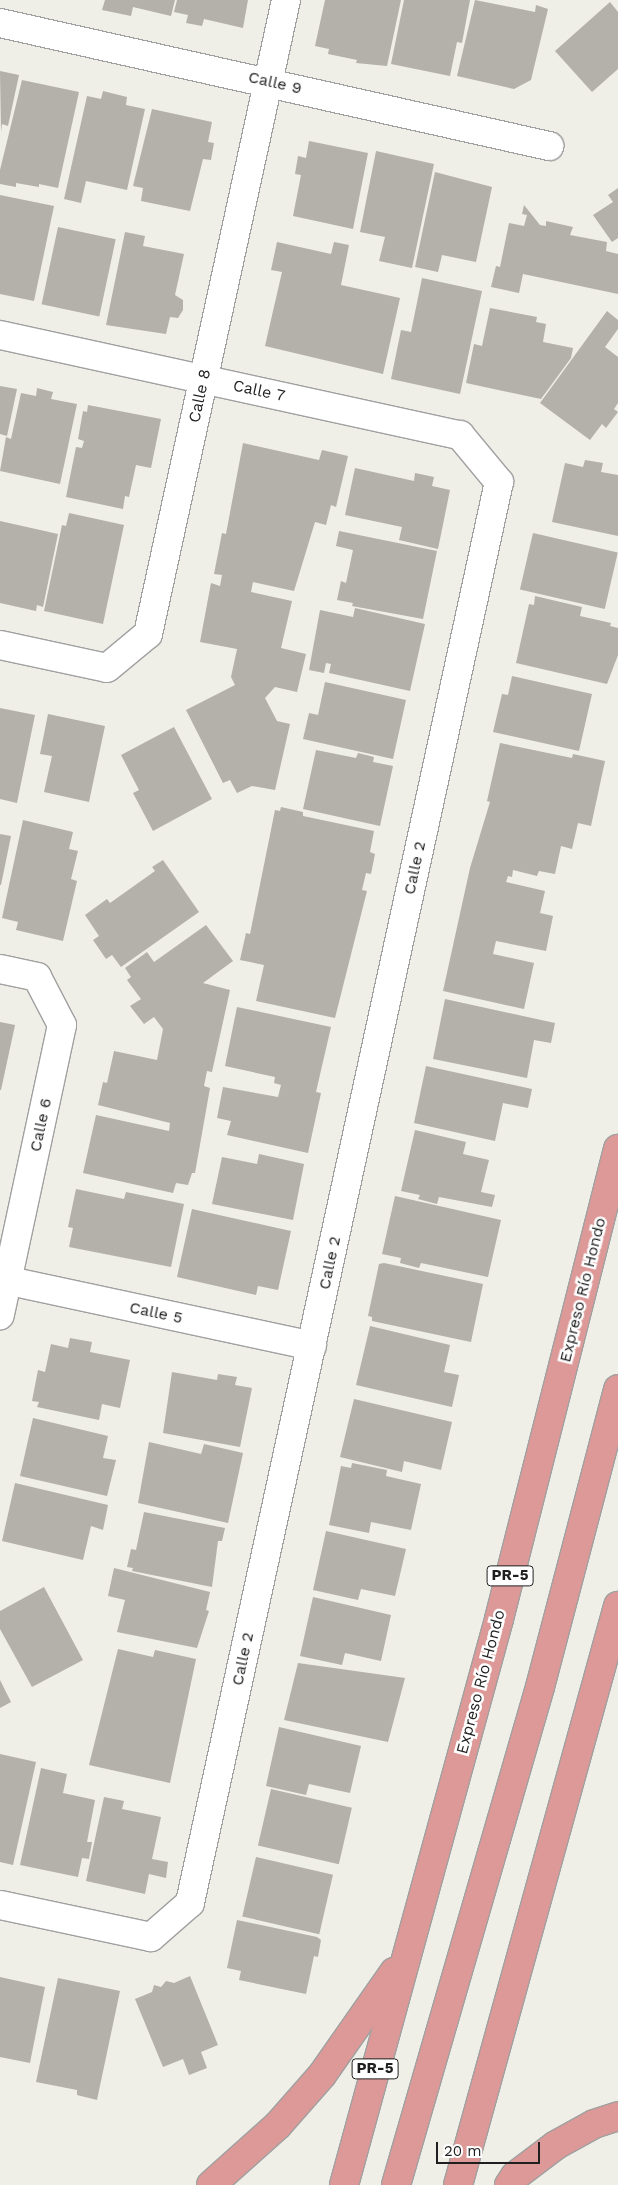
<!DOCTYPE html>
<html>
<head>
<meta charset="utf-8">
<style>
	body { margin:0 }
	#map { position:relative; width:618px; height:2185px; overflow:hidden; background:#efeee7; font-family:"Work Sans",sans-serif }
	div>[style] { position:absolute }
	.building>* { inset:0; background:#b4b0aa; transform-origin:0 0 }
	.roads { filter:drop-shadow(1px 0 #a0a0a0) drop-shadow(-1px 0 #a0a0a0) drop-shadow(0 1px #a0a0a0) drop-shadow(0 -1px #a0a0a0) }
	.minor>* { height:28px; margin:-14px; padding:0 14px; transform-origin:14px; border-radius:14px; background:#fff }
	.highway>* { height:28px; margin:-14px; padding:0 14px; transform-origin:14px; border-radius:14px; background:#dd9997 }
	span { translate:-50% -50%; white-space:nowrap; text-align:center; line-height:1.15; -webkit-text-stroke:5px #fff; paint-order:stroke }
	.shield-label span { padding:1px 4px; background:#fff; border:1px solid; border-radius:4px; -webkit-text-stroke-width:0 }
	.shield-label { font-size:15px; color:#1f1f1f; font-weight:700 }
	.street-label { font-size:16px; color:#1f1f1f }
	.scale { position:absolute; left:436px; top:2142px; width:104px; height:22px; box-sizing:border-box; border:2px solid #1f1f1f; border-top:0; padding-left:6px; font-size:15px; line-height:18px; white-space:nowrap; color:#1f1f1f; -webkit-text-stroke:4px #fff; paint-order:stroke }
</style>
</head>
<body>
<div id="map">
	<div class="building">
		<div style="clip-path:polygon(105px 0,175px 0,171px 16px,133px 7px,131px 16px,102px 10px)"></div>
		<div style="clip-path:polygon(177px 0,248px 0,243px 28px,204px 19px,202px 26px,186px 23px,188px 15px,174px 12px)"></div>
		<div style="clip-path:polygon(325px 0,401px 0,387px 66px,356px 63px,357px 60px,328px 54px,329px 49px,315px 46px)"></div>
		<div style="clip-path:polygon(404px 0,470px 0,462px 43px,457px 42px,450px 76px,391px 64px)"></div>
		<div style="clip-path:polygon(475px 0,535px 12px,536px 5px,548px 9px,531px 80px,514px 89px,457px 76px)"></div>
		<div style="clip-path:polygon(610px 2px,618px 12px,618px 69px,592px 92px,555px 51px)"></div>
		<div style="clip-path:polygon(0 71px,19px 75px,8px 126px,2px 124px,1px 132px)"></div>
		<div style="clip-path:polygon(22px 80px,79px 92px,58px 188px,39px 184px,39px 187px,16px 183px,16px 187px,0 184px,0 170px)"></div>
		<div style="clip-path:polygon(103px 91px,127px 97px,126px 105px,145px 109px,127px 190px,86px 181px,81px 203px,64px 199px,87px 96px,101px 99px)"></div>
		<div style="clip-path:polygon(152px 109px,212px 122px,208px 142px,214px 143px,211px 160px,203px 159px,190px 211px,141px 201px,143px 188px,133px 186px)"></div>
		<div style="clip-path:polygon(309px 141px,368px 153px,353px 229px,293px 216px,301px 175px,295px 174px,298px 156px,306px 158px)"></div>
		<div style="clip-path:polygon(376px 151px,434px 164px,412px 268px,379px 261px,385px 237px,360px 232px)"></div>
		<div style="clip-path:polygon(435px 172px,492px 187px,476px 262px,442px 255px,438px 272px,415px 267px)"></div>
		<div style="clip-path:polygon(618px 188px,618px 238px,612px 242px,593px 215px,613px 202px,608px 195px)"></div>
		<div style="clip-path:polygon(0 195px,54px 206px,34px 301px,0 294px)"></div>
		<div style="clip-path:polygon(524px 205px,540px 225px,546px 226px,546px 221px,573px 227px,570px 235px,607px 242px,606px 251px,618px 254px,618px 294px,523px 274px,519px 293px,491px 287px,496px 266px,500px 267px,509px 223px,524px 226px,527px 215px,522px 214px)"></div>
		<div style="left:58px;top:227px;width:59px;height:79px;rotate:12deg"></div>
		<div style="clip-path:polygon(125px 232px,145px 236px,143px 246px,184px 254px,175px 295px,183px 300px,183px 310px,178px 318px,170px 317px,166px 334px,106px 325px)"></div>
		<div style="clip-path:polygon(277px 242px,331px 254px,334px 242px,349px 245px,341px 285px,400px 298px,383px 374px,265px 346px,282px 272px,271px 270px)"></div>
		<div style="clip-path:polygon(422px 278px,482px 291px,460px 394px,391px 379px,401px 330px,411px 332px)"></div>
		<div style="clip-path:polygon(490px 308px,537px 317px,536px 322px,546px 324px,543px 342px,573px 348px,571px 358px,541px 399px,466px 383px,474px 344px,482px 346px)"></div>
		<div style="clip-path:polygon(607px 311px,618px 320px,618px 329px,605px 347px,618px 357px,618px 403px,614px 409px,618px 412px,606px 428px,602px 424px,590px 440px,540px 403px)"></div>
		<div style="clip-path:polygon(0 386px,17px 389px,7px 436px,0 434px)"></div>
		<div style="clip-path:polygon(37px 388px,53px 392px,51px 399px,77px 404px,60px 484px,0 471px,6px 437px,11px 439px,21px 393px,36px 396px)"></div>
		<div style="clip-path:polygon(88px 405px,161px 419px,151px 468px,136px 465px,129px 497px,125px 496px,123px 509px,66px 497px,76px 447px,82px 448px,84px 441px,78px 439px,83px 411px,87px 412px)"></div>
		<div style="clip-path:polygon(243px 443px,319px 460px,322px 450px,348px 456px,336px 507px,331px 505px,326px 525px,315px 522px,294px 591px,253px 582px,251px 592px,292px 601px,281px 648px,306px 654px,297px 692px,275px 687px,265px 698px,277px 721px,290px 724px,275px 790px,252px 786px,237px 793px,230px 780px,223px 783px,186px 710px,235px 685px,231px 677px,237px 649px,200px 642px,211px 583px,220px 586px,222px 575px,214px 574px,222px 533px,226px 534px)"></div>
		<div style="clip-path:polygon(585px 460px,603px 463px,601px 472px,618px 475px,618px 536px,552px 522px,565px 463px,583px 467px)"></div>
		<div style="clip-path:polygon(355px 468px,414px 481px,415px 473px,434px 477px,432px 486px,450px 490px,438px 549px,399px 540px,402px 527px,345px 515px)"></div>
		<div style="clip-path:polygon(69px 513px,124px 525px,103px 624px,44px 611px,62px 525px,66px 526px)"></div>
		<div style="clip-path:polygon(0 521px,58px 534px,43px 607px,37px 605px,36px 611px,0 603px)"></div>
		<div style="clip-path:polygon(339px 531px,437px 551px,423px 619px,352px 606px,353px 603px,337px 600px,341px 581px,346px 583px,353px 550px,336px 546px)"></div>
		<div style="left:533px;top:533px;width:87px;height:58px;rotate:13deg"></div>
		<div style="clip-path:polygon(535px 596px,582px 607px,580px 616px,611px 623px,610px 626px,618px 628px,618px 655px,607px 684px,516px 663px,529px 604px,534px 605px)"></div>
		<div style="clip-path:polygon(355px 608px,425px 624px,410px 691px,329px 673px,331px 664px,326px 663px,324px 673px,309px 670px,320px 610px,353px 617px)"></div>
		<div style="clip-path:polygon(512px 676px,592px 694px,579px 751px,493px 732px,502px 694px,508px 695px)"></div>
		<div style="clip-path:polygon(325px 682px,406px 700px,393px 759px,303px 739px,309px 713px,318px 715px)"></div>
		<div style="clip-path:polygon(0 708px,35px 715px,17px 803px,0 799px)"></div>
		<div style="clip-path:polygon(48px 714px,105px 726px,89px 802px,44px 792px,52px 756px,40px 754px)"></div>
		<div style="clip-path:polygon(174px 727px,212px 799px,153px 831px,133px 793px,139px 790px,121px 755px)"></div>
		<div style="clip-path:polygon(500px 743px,572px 758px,573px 754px,605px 761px,591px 826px,578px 823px,572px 849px,561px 846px,555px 874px,539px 871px,537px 876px,513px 870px,512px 877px,508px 876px,506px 882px,545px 891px,540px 913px,553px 916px,546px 951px,496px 941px,493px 954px,534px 963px,524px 1009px,443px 991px,470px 868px,490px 802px,487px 801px)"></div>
		<div style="clip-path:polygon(316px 750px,356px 758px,358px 753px,374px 757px,373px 762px,393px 766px,380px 826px,303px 809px)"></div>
		<div style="clip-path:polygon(281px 807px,303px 812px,303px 816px,374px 831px,370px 852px,375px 854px,371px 874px,366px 873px,362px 890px,367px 891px,335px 1018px,256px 1001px,264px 965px,240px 960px,246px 933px,250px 934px,275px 810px,280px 811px)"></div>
		<div style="clip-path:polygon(23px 820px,73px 832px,69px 849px,78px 851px,71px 879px,77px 881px,63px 941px,16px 930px,18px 922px,2px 918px)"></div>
		<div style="clip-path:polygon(0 834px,11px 836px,1px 885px,0 885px)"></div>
		<div style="clip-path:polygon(163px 860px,199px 912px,121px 967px,112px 955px,106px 959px,93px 940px,99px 936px,85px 915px,107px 899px,110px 903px,155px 871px,152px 867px)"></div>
		<div style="clip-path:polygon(206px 925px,233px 961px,203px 983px,230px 990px,212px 1072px,207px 1071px,204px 1086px,210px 1088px,195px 1173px,192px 1173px,188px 1185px,176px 1183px,173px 1193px,83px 1173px,96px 1115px,169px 1131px,170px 1123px,98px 1105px,103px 1082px,107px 1083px,114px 1051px,157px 1060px,163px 1029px,154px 1017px,144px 1024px,130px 1006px,141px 999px,127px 980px,131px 977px,125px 968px,147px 952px,154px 962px)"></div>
		<div style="clip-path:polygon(445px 999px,555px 1023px,551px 1043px,534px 1040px,527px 1078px,433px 1059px)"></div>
		<div style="clip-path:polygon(237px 1007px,331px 1027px,316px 1092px,321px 1093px,308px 1153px,227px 1135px,231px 1121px,217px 1118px,223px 1087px,278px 1097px,281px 1085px,274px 1083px,275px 1077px,225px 1066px)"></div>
		<div style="clip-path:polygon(0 1022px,15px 1025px,1px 1090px,0 1090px)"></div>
		<div style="clip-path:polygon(426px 1066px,532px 1089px,528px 1108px,503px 1103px,495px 1141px,414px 1123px)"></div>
		<div style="clip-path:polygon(415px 1130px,466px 1142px,463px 1154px,489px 1160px,481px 1192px,495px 1195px,492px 1207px,439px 1197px,437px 1204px,418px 1199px,420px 1195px,401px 1191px)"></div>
		<div style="clip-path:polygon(259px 1154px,304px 1164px,293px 1220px,212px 1204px,222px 1157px,257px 1164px)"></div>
		<div style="clip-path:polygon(76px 1189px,124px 1199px,126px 1192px,184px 1204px,171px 1267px,69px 1247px,73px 1228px,68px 1227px)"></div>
		<div style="clip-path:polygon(395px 1196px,501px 1220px,488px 1277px,421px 1263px,419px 1268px,400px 1263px,401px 1258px,382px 1254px)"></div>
		<div style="clip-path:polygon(192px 1209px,291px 1231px,278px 1290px,258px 1286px,256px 1295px,177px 1277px)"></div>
		<div style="clip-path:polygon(384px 1263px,483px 1284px,471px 1342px,372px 1321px,372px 1317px,368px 1316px,379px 1264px)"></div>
		<div style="clip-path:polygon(370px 1326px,450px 1345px,444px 1372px,459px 1375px,452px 1407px,356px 1385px)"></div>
		<div style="clip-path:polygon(70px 1338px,92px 1342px,90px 1352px,130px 1360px,120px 1408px,102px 1404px,99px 1420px,37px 1407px,39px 1402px,32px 1401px,38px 1370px,45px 1372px,51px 1344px,68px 1348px)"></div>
		<div style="clip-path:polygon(172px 1372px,217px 1380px,218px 1374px,237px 1377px,235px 1385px,252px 1388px,240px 1447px,163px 1433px)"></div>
		<div style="clip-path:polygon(354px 1399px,452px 1422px,441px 1470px,404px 1461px,402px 1472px,340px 1457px)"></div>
		<div style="clip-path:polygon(33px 1418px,108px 1436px,103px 1458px,116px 1460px,107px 1496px,20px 1476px)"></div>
		<div style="clip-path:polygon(149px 1442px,201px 1454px,204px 1444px,243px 1453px,228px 1523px,138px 1503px)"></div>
		<div style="clip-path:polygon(352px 1463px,387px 1470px,386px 1476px,421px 1484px,411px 1530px,371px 1522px,369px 1533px,329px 1525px,341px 1466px,351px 1468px)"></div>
		<div style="clip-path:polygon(15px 1483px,108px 1505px,103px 1530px,91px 1526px,83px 1560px,2px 1541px)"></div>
		<div style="clip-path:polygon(144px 1512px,225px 1528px,222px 1541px,218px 1541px,212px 1587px,132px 1571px,133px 1568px,127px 1567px,131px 1549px,136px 1550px)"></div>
		<div style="clip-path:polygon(326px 1531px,406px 1549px,395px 1596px,361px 1589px,358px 1600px,313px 1590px)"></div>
		<div style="clip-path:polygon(114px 1568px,210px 1592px,206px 1610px,209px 1611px,197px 1648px,117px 1632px,125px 1600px,108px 1596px)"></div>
		<div style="clip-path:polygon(44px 1587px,83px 1660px,32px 1687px,0 1629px,0 1611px)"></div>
		<div style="clip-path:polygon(313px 1597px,391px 1615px,381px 1661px,345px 1653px,342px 1665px,300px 1656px)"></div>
		<div style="clip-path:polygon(118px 1649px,153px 1657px,155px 1650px,196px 1659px,170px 1783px,89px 1765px)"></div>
		<div style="clip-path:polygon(298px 1663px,405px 1678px,388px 1742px,284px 1720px)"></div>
		<div style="clip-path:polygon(0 1680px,11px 1702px,0 1708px)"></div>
		<div style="clip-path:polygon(279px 1727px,361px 1746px,350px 1793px,309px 1784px,306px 1795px,266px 1786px)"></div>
		<div style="clip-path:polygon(0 1754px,36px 1762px,13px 1865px,0 1862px)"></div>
		<div style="clip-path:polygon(41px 1768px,67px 1774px,63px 1793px,95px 1800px,87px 1842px,92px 1842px,89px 1859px,82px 1858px,78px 1877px,20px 1865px)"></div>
		<div style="left:271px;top:1789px;width:83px;height:58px;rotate:13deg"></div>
		<div style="clip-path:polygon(104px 1797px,124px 1801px,122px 1809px,161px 1817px,152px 1859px,168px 1862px,166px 1878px,149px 1874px,145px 1894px,86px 1881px)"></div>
		<div style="left:256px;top:1857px;width:79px;height:61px;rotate:13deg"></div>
		<div style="clip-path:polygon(237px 1920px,317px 1937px,321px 1940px,318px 1957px,314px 1956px,306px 1994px,239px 1980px,241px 1971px,227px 1968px)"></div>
		<div style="clip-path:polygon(190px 1976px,218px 2045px,201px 2052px,207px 2068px,189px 2075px,183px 2059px,163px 2067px,135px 1999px,152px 1992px,154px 1985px,161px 1987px,166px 1981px,174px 1983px)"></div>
		<div style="clip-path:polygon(0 1977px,45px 1987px,30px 2063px,0 2057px)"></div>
		<div style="clip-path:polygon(58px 1978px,120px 1991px,97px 2100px,77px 2095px,77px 2090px,36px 2082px)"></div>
	</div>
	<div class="roads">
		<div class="minor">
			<div style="left:0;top:23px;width:563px;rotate:12.63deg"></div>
			<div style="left:0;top:335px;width:471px;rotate:12.3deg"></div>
			<div style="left:460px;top:435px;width:61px;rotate:50.3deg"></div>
			<div style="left:499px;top:482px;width:1454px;rotate:102.27deg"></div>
			<div style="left:190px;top:1903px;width:52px;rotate:138.9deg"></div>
			<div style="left:151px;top:1937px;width:154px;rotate:-168deg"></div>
			<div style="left:0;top:645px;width:109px;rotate:12.1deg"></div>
			<div style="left:107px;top:668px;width:53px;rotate:-39.7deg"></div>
			<div style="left:148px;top:634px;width:649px;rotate:-77.72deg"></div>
			<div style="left:0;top:969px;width:38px;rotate:12deg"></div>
			<div style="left:37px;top:977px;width:54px;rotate:62.5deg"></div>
			<div style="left:62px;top:1025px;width:297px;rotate:102.1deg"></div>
			<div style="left:0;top:1279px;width:319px;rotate:12.1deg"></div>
		</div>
		<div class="highway">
			<div style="left:211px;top:2185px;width:90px;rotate:-41.8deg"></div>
			<div style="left:278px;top:2125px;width:67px;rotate:-48.7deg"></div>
			<div style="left:322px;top:2075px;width:126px;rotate:-55deg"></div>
			<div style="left:344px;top:2185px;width:587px;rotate:-74.68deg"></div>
			<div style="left:499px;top:1619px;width:485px;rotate:-75.8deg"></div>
			<div style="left:396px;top:2185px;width:518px;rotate:-73.87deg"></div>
			<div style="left:540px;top:1687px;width:308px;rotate:-75.3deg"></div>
			<div style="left:458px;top:2185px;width:601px;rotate:-74.55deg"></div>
			<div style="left:509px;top:2185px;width:11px;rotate:-56deg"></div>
			<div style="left:515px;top:2176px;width:51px;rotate:-37.1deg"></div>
			<div style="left:556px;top:2145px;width:43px;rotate:-28.9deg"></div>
			<div style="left:594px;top:2124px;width:25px;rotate:-18deg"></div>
		</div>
	</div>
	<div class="shield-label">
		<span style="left:510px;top:1576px">PR-5</span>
		<span style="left:375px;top:2069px">PR-5</span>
	</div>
	<div class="street-label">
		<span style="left:275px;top:83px;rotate:13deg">Calle 9</span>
		<span style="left:259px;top:391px;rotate:12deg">Calle 7</span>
		<span style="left:200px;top:396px;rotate:-78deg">Calle 8</span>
		<span style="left:415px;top:868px;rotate:-78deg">Calle 2</span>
		<span style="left:41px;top:1125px;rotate:-78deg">Calle 6</span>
		<span style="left:330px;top:1263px;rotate:-78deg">Calle 2</span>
		<span style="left:583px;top:1290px;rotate:-76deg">Expreso Río Hondo</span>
		<span style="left:156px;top:1313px;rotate:12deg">Calle 5</span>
		<span style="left:243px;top:1659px;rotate:-78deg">Calle 2</span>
		<span style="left:481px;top:1682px;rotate:-75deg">Expreso Río Hondo</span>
	</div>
	<div class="scale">20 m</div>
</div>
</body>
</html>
